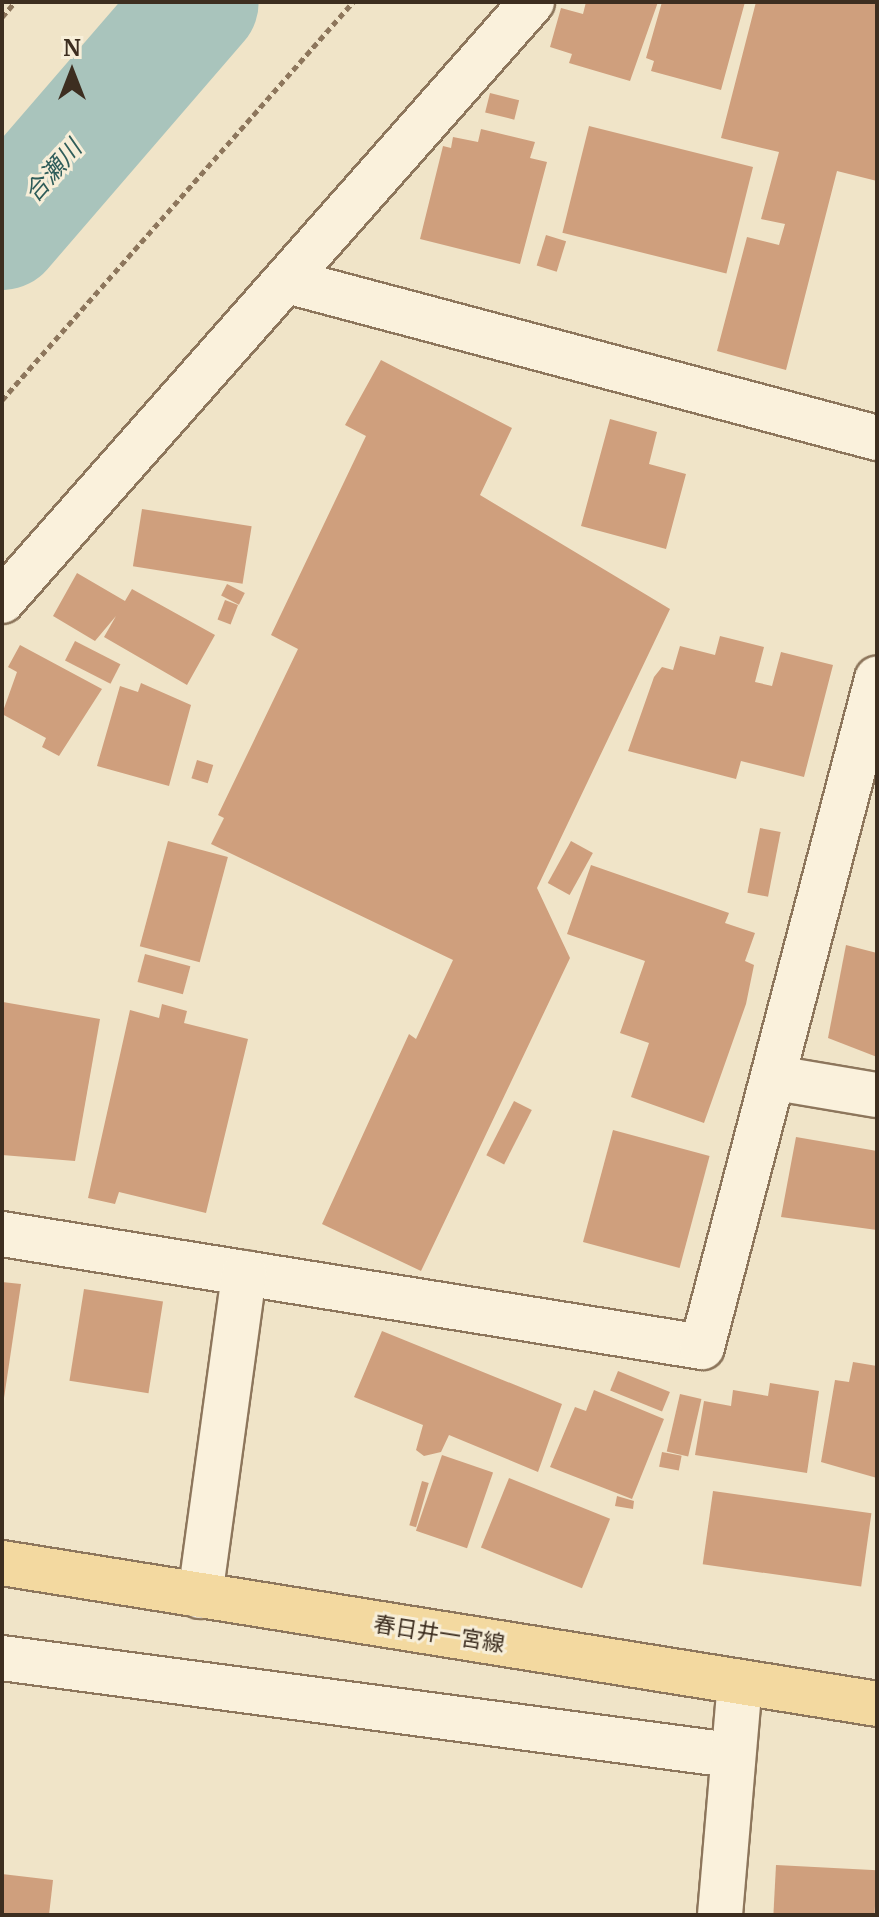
<!DOCTYPE html>
<html>
<head>
<meta charset="utf-8">
<style>
	body { margin:0 }
	#map { position:relative; width:879px; height:1917px; overflow:hidden; background:#f0e4c8; font-family:Merriweather,"Noto Sans JP",serif }
	div>[style] { position:absolute }
	.river>* { height:120px; margin:-60px; padding:0 60px; transform-origin:60px; border-radius:60px; background:#a9c4bc }
	.building>* { inset:0; background:#cf9f7d; transform-origin:0 0 }
	.path>* { height:5px; margin-top:-2.5px; transform-origin:0; background:repeating-linear-gradient(90deg,#8d765c 0 6px,transparent 0 10px) }
	.roads { filter:drop-shadow(2px 0 #8d765c) drop-shadow(-2px 0 #8d765c) drop-shadow(0 2px #8d765c) drop-shadow(0 -2px #8d765c) }
	.minor>* { height:44px; margin:-22px; padding:0 22px; transform-origin:22px; border-radius:22px; background:#faf1dc }
	.major>* { height:44px; margin:-22px; padding:0 22px; transform-origin:22px; border-radius:22px; background:#f3d9a0 }
	span { translate:-50% -50%; white-space:nowrap; text-align:center; line-height:1.15; -webkit-text-stroke:6px #f7eed8; paint-order:stroke }
	.street-label { font-size:22px; color:#3d2e20 }
	.water-label { font-size:24px; color:#2f5d5a; font-style:italic }
	.frame { position:absolute; inset:0; border:4px solid #3d2e20; pointer-events:none }
	.north { position:absolute; left:32px; top:32px; width:80px; height:80px; -webkit-text-stroke:6px #f7eed8; paint-order:stroke; rotate:0deg; font-size:22px; font-weight:700; line-height:32px; text-align:center; color:#3d2e20 }
	.north::after { content:''; display:block; margin:auto; width:28px; height:36px; background:#3d2e20; clip-path:polygon(50% 0,100% 100%,50% 72%,0 100%) }
</style>
</head>
<body>
<div id="map">
	<div class="river">
		<div style="left:2px;top:230px;width:301px;rotate:-49.2deg"></div>
	</div>
	<div class="building">
		<div style="clip-path:polygon(586px 2px,658px 2px,630px 81px,569px 63px,572px 54px,550px 47px,561px 8px,583px 14px)"></div>
		<div style="clip-path:polygon(662px 2px,745px 2px,721px 90px,651px 71px,654px 61px,646px 58px)"></div>
		<div style="clip-path:polygon(756px 2px,877px 2px,877px 181px,837px 171px,786px 370px,717px 351px,747px 237px,779px 245px,785px 224px,761px 219px,779px 152px,721px 138px)"></div>
		<div style="left:490px;top:93px;width:30px;height:20px;rotate:14deg"></div>
		<div style="left:589px;top:126px;width:169px;height:110px;rotate:14deg"></div>
		<div style="clip-path:polygon(481px 129px,535px 142px,530px 158px,547px 162px,520px 264px,420px 239px,443px 146px,451px 148px,453px 137px,478px 142px)"></div>
		<div style="left:546px;top:235px;width:21px;height:32px;rotate:17deg"></div>
		<div style="clip-path:polygon(381px 360px,512px 428px,480px 495px,670px 609px,537px 888px,570px 958px,421px 1271px,322px 1224px,409px 1034px,416px 1039px,453px 960px,211px 844px,224px 818px,218px 815px,298px 649px,271px 635px,366px 436px,345px 425px)"></div>
		<div style="clip-path:polygon(610px 419px,657px 432px,649px 464px,686px 474px,666px 549px,581px 526px)"></div>
		<div style="left:142px;top:509px;width:111px;height:58px;rotate:9deg"></div>
		<div style="clip-path:polygon(77px 573px,125px 601px,132px 589px,215px 635px,187px 685px,104px 637px,116px 616px,95px 641px,53px 616px)"></div>
		<div style="left:227px;top:584px;width:20px;height:13px;rotate:27deg"></div>
		<div style="left:225px;top:600px;width:14px;height:21px;rotate:21deg"></div>
		<div style="clip-path:polygon(720px 636px,764px 647px,755px 682px,772px 686px,781px 652px,833px 665px,804px 777px,741px 761px,736px 779px,628px 751px,654px 677px,662px 667px,673px 670px,680px 646px,715px 655px)"></div>
		<div style="left:75px;top:641px;width:51px;height:22px;rotate:27deg"></div>
		<div style="clip-path:polygon(20px 645px,102px 689px,59px 756px,42px 747px,46px 738px,2px 714px,17px 672px,8px 667px)"></div>
		<div style="clip-path:polygon(141px 683px,191px 705px,169px 786px,97px 766px,120px 686px,138px 692px)"></div>
		<div style="left:197px;top:760px;width:17px;height:19px;rotate:17deg"></div>
		<div style="left:760px;top:828px;width:21px;height:66px;rotate:11deg"></div>
		<div style="left:168px;top:841px;width:62px;height:109px;rotate:15deg"></div>
		<div style="left:571px;top:841px;width:25px;height:48px;rotate:29deg"></div>
		<div style="clip-path:polygon(591px 865px,729px 913px,725px 923px,755px 933px,745px 961px,754px 965px,746px 1004px,704px 1123px,631px 1097px,649px 1043px,620px 1033px,645px 961px,567px 934px)"></div>
		<div style="clip-path:polygon(846px 945px,877px 953px,877px 1057px,828px 1038px)"></div>
		<div style="left:145px;top:954px;width:47px;height:29px;rotate:15deg"></div>
		<div style="clip-path:polygon(3px 1002px,100px 1019px,75px 1161px,2px 1155px)"></div>
		<div style="clip-path:polygon(162px 1004px,187px 1011px,184px 1023px,248px 1039px,206px 1213px,119px 1192px,115px 1204px,88px 1198px,130px 1010px,159px 1018px)"></div>
		<div style="left:514px;top:1101px;width:20px;height:61px;rotate:27deg"></div>
		<div style="left:613px;top:1130px;width:100px;height:116px;rotate:15deg"></div>
		<div style="clip-path:polygon(796px 1137px,877px 1151px,877px 1230px,781px 1217px)"></div>
		<div style="clip-path:polygon(2px 1282px,21px 1284px,4px 1398px,2px 1397px)"></div>
		<div style="left:84px;top:1289px;width:80px;height:93px;rotate:9deg"></div>
		<div style="clip-path:polygon(382px 1331px,562px 1404px,538px 1472px,449px 1435px,441px 1452px,424px 1456px,416px 1450px,423px 1425px,354px 1397px)"></div>
		<div style="clip-path:polygon(853px 1362px,877px 1366px,877px 1478px,821px 1462px,835px 1380px,849px 1382px)"></div>
		<div style="left:618px;top:1371px;width:56px;height:21px;rotate:22deg"></div>
		<div style="clip-path:polygon(770px 1383px,819px 1391px,807px 1473px,695px 1455px,704px 1401px,731px 1406px,733px 1390px,768px 1396px)"></div>
		<div style="clip-path:polygon(594px 1390px,664px 1419px,632px 1499px,550px 1467px,575px 1407px,586px 1411px)"></div>
		<div style="left:680px;top:1394px;width:22px;height:59px;rotate:13deg"></div>
		<div style="left:662px;top:1452px;width:20px;height:15px;rotate:11deg"></div>
		<div style="left:442px;top:1455px;width:54px;height:80px;rotate:19deg"></div>
		<div style="left:509px;top:1478px;width:109px;height:75px;rotate:22deg"></div>
		<div style="left:422px;top:1481px;width:7px;height:46px;rotate:16deg"></div>
		<div style="left:713px;top:1491px;width:160px;height:74px;rotate:8deg"></div>
		<div style="clip-path:polygon(617px 1496px,634px 1501px,633px 1509px,615px 1506px)"></div>
		<div style="left:776px;top:1865px;width:101px;height:50px;rotate:3deg"></div>
		<div style="clip-path:polygon(2px 1874px,53px 1880px,49px 1915px,2px 1915px)"></div>
	</div>
	<div class="path">
		<div style="left:2px;top:17px;width:20px;rotate:-49deg"></div>
		<div style="left:2px;top:400px;width:531px;rotate:-48.59deg"></div>
	</div>
	<div class="roads">
		<div class="minor">
			<div style="left:287px;top:281px;width:611px;rotate:14.9deg"></div>
			<div style="left:2px;top:601px;width:800px;rotate:-48.5deg"></div>
			<div style="left:776px;top:1078px;width:102px;rotate:9.6deg"></div>
			<div style="left:2px;top:1234px;width:709px;rotate:9.17deg"></div>
			<div style="left:702px;top:1347px;width:691px;rotate:-75.32deg"></div>
			<div style="left:200px;top:1596px;width:326px;rotate:-82.2deg"></div>
			<div style="left:2px;top:1658px;width:734px;rotate:7.59deg"></div>
			<div style="left:720px;top:1915px;width:233px;rotate:-85.1deg"></div>
		</div>
		<div class="major">
			<div style="left:2px;top:1563px;width:886px;rotate:9.15deg"></div>
		</div>
	</div>
	<div class="street-label">
		<span style="left:439px;top:1634px;rotate:9deg">春日井一宮線</span>
	</div>
	<div class="water-label">
		<span style="left:53px;top:171px;rotate:-49deg">合瀬川</span>
	</div>
	<div class="frame"></div>
	<div class="north">N</div>
</div>
</body>
</html>
